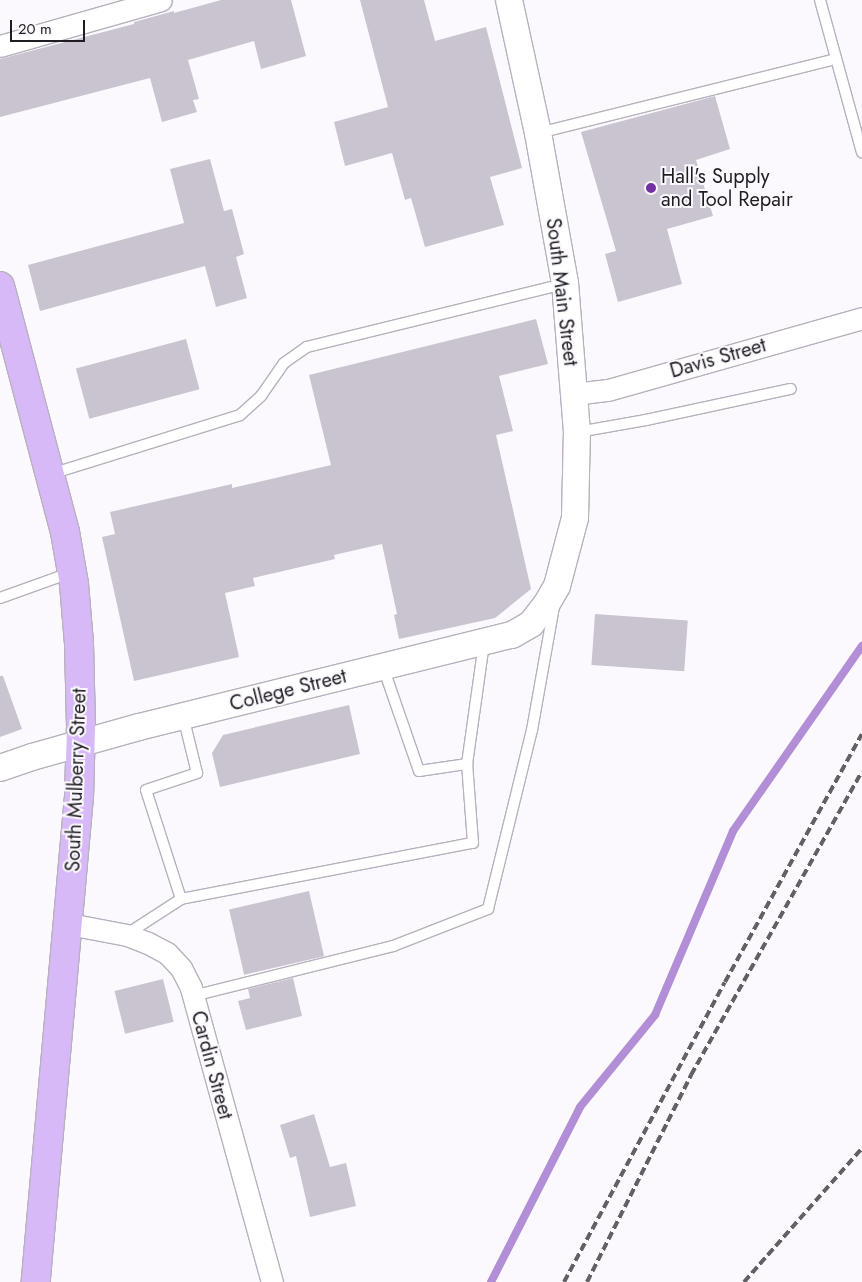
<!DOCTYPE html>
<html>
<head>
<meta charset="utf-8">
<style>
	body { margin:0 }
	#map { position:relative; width:862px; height:1282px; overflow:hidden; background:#fbf9fe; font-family:Jost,sans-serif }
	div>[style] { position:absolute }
	.stream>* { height:8px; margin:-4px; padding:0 4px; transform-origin:4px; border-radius:4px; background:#b18ed5 }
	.building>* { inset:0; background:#cac4d1; transform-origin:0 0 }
	.roads { filter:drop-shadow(1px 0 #b7b1be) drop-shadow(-1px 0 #b7b1be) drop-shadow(0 1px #b7b1be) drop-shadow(0 -1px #b7b1be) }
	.service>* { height:10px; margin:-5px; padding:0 5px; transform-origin:5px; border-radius:5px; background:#fff }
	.minor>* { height:21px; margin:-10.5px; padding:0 10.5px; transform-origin:10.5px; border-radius:10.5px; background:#fff }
	.tertiary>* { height:26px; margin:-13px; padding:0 13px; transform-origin:13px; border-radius:13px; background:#fff }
	.primary>* { height:28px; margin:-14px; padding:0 14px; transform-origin:14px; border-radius:14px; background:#d8b9f7 }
	.rail>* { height:4px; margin-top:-2px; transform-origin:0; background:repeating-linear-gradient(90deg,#626065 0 8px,transparent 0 12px) }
	.dots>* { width:14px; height:14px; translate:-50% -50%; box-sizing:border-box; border:2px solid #fbf9fe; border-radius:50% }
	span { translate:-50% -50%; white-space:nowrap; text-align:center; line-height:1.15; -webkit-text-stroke:4px #fbf9fe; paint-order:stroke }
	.poi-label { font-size:20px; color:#1f1d22 }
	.left { translate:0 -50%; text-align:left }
	.street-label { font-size:20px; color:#1f1d22 }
	.scale { position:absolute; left:10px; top:20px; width:75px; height:22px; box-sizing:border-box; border:2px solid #1f1d22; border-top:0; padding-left:6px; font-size:15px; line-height:18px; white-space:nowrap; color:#1f1d22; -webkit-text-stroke:4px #fbf9fe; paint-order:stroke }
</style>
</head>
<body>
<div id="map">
	<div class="stream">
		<div style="left:491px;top:1282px;width:196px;rotate:-63deg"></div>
		<div style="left:580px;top:1107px;width:119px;rotate:-50.8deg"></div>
		<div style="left:655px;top:1015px;width:200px;rotate:-67deg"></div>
		<div style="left:733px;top:831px;width:226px;rotate:-55.1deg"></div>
	</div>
	<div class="building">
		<div style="clip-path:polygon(221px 0,291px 0,306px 56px,261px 69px,254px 41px,188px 60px,199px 99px,193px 100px,197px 112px,162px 122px,150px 78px,0 117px,0 59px,134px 24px,134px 22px,174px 11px,174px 13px)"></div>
		<div style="clip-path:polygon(360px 0,424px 0,435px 41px,486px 27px,522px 168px,490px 177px,504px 225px,425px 247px,411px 198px,405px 200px,392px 153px,345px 166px,334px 122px,388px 107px)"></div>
		<div style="clip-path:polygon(715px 96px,730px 149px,696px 160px,713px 216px,667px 229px,682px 284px,618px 302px,605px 254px,616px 251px,581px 132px)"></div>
		<div style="clip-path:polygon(210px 159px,224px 211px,232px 209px,244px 254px,236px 257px,247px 298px,216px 307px,205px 266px,40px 311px,28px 265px,184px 223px,170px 169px)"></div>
		<div style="clip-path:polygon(536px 319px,548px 364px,499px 376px,513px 431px,496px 435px,531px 589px,495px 618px,399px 639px,394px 615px,397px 614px,382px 544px,334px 555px,335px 559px,253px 578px,255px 586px,225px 593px,239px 657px,134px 681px,102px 537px,115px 534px,110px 512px,232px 484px,232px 488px,331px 465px,309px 375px)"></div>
		<div style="left:186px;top:339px;width:52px;height:114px;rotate:75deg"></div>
		<div style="left:595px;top:614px;width:93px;height:51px;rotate:4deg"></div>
		<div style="clip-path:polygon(0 676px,3px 676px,22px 729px,0 737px)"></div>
		<div style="clip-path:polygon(349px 705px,360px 754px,220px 787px,212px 753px,223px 735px)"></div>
		<div style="left:309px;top:891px;width:67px;height:82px;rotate:77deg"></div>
		<div style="clip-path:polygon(293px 978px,302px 1016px,246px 1030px,238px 1001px,250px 998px,248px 989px)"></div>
		<div style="left:163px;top:979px;width:44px;height:50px;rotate:76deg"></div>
		<div style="clip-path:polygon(314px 1114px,330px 1167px,346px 1163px,356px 1206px,310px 1217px,296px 1156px,290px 1158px,280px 1125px)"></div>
	</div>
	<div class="roads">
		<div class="service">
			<div style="left:820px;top:0;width:158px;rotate:74.6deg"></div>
			<div style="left:539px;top:133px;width:306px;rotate:-14deg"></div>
			<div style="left:578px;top:432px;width:69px;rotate:-10deg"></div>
			<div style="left:646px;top:420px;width:148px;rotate:-12.1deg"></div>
			<div style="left:51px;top:474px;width:198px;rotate:-17.3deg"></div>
			<div style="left:240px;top:415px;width:28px;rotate:-42deg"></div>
			<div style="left:261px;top:396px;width:40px;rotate:-55.1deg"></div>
			<div style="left:284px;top:363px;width:28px;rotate:-35deg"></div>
			<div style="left:307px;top:347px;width:265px;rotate:-13.8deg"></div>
			<div style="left:0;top:598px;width:74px;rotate:-19.7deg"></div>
			<div style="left:383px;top:667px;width:110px;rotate:70.9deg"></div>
			<div style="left:419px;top:771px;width:49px;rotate:-8.3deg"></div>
			<div style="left:467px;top:764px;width:122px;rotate:-82deg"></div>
			<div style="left:181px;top:899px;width:114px;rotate:-107.8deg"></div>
			<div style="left:146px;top:790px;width:54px;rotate:-18.4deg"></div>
			<div style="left:197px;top:773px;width:59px;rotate:-103.8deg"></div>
			<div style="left:127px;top:934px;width:64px;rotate:-32.9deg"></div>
			<div style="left:181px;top:899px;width:297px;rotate:-10.9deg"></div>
			<div style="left:473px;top:843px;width:79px;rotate:-94.3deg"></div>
			<div style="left:193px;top:996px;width:206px;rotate:-14deg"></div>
			<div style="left:393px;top:946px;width:102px;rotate:-21.3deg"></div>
			<div style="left:488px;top:909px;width:184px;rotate:-76.2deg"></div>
			<div style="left:532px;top:730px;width:125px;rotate:-79.9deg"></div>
		</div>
		<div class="minor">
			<div style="left:0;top:46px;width:167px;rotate:-15.9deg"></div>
			<div style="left:574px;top:394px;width:34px;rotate:-7deg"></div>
			<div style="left:608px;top:390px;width:264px;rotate:-15.8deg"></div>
			<div style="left:69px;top:924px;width:59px;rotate:10.7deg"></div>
			<div style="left:127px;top:935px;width:22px;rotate:21deg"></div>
			<div style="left:148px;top:943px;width:21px;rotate:28deg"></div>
			<div style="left:167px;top:953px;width:21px;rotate:47deg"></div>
			<div style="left:181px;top:968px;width:22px;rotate:63deg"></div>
			<div style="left:191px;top:988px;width:305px;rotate:74.6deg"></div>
		</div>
		<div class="tertiary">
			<div style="left:0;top:768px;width:34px;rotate:-19deg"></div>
			<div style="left:32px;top:757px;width:111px;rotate:-15.7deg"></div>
			<div style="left:139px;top:727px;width:384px;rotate:-13.9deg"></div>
			<div style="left:512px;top:635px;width:22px;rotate:-30deg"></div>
			<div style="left:531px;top:624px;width:24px;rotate:-52deg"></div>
			<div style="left:546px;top:605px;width:22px;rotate:-60deg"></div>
			<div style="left:557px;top:586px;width:70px;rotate:-75.2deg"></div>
			<div style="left:575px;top:518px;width:86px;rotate:-88.7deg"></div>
			<div style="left:577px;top:432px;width:149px;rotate:-94.6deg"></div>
			<div style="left:565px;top:283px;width:152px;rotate:-100.2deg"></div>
			<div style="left:538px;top:133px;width:136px;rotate:-102.3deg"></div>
		</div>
		<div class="primary">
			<div style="left:0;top:286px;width:254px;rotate:75.2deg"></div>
			<div style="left:65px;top:532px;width:53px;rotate:80.2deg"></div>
			<div style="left:74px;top:584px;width:60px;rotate:85.2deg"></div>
			<div style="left:79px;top:644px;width:82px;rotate:88.6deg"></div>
			<div style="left:81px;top:726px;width:70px;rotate:91.6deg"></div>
			<div style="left:79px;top:796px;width:488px;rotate:95.1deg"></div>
		</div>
	</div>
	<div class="rail">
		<div style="left:564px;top:1282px;width:340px;rotate:-61.8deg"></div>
		<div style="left:725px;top:982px;width:283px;rotate:-61.1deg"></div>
		<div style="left:587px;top:1282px;width:232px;rotate:-63.3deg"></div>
		<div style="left:691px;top:1075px;width:348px;rotate:-60.6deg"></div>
		<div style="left:744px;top:1282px;width:179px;rotate:-48.6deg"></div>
	</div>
	<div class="dots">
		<div style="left:651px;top:188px;background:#7231a5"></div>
	</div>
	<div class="poi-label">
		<span class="left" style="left:661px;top:188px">Hall's Supply<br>and Tool Repair</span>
	</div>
	<div class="street-label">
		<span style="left:562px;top:292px;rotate:83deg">South Main Street</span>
		<span style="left:718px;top:358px;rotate:-16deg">Davis Street</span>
		<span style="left:288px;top:690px;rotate:-14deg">College Street</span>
		<span style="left:76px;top:780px;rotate:-88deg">South Mulberry Street</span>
		<span style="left:212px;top:1065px;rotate:75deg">Cardin Street</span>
	</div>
	<div class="scale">20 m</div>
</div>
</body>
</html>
